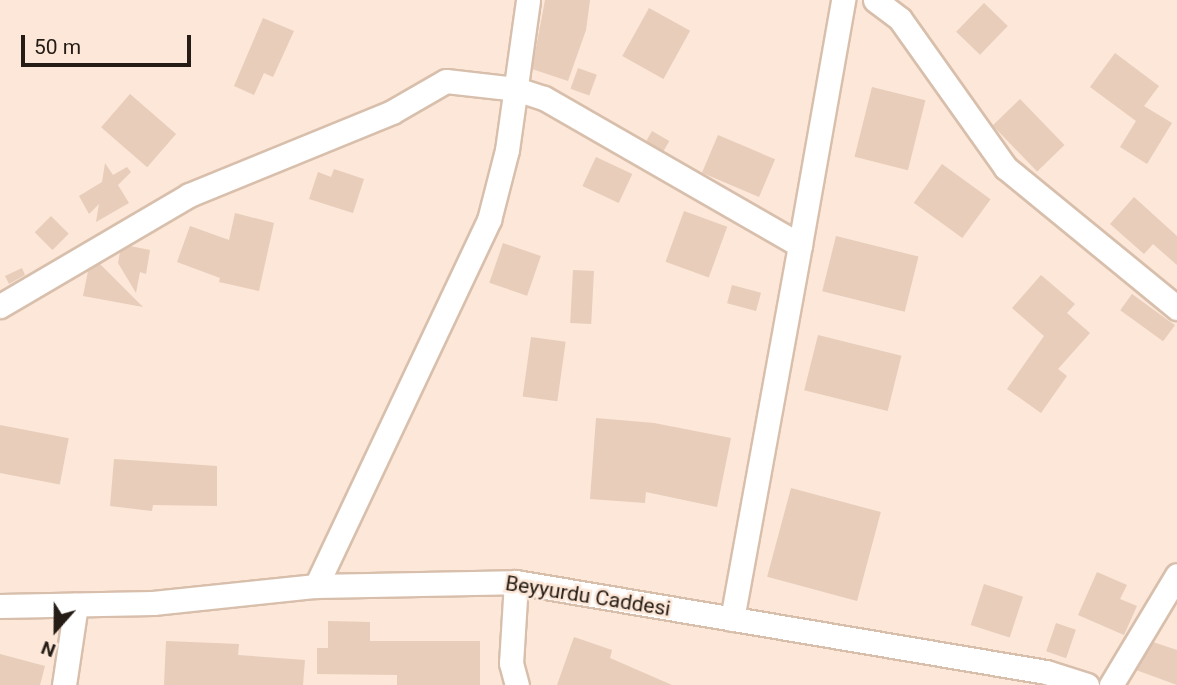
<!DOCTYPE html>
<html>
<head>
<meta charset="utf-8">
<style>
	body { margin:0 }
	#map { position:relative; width:1177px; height:685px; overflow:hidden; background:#fce7d8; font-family:Roboto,sans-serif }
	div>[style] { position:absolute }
	.building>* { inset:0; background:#e7cdba; transform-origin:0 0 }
	.roads { filter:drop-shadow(2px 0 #d8bfac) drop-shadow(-2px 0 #d8bfac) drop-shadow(0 2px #d8bfac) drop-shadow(0 -2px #d8bfac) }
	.minor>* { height:23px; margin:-11.5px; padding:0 11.5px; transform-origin:11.5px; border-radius:11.5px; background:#fff }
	span { translate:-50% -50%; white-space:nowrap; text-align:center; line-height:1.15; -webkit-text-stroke:5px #fce7d8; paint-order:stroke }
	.street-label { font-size:21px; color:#251c15 }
	.north { position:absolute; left:21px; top:594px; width:70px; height:70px; -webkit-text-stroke:5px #fce7d8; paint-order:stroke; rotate:201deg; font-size:19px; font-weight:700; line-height:28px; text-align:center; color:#251c15 }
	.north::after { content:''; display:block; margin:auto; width:24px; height:32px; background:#251c15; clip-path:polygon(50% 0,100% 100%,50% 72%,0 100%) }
	.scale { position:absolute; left:21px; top:35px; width:170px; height:32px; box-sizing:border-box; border:4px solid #251c15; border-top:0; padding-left:9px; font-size:21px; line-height:24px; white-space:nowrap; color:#251c15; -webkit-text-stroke:5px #fce7d8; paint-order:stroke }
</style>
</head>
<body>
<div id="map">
	<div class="building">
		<div style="clip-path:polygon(545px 0,590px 0,586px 30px,568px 81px,532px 69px)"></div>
		<div style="left:984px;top:3px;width:33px;height:40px;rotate:44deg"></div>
		<div style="left:649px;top:8px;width:47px;height:55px;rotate:29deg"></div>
		<div style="clip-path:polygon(263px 18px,294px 31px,273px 77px,264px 73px,254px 95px,234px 86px)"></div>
		<div style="clip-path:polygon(1115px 53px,1159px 86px,1144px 106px,1172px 123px,1147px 164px,1120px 147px,1136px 121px,1090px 87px)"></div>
		<div style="left:578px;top:68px;width:20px;height:22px;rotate:20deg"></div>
		<div style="left:872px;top:87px;width:55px;height:72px;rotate:14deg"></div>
		<div style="left:130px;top:94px;width:61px;height:44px;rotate:41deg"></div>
		<div style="left:1020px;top:99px;width:64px;height:38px;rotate:46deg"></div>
		<div style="left:652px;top:131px;width:20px;height:12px;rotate:30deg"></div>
		<div style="left:718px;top:135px;width:62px;height:41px;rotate:23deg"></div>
		<div style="left:596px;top:157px;width:40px;height:32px;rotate:25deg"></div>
		<div style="clip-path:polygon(105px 163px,113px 175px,127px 167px,131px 172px,118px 185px,129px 203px,96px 222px,99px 204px,89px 214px,79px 196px,102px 182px)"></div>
		<div style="left:942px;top:164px;width:60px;height:48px;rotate:36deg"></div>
		<div style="clip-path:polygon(334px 169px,364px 179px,353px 213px,309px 199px,318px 172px,331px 177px)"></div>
		<div style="clip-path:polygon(1134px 197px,1177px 236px,1177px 265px,1153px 244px,1144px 254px,1110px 224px)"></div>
		<div style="left:684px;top:211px;width:46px;height:54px;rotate:20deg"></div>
		<div style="clip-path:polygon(235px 213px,274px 223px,259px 291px,219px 282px,220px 278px,177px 262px,190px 226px,229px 240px)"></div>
		<div style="left:51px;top:216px;width:25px;height:23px;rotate:45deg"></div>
		<div style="left:836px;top:236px;width:85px;height:57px;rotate:14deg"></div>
		<div style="left:503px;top:243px;width:40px;height:42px;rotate:19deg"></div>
		<div style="clip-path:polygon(130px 246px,150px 250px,146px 274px,140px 272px,136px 293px,118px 263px,120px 252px)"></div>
		<div style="clip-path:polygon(100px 264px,143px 307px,83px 296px,88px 271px)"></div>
		<div style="clip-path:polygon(22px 268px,25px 275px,9px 284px,5px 276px)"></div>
		<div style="left:573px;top:270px;width:21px;height:53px;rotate:3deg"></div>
		<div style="clip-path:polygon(1041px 275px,1075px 304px,1067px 313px,1090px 333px,1058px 369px,1067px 376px,1041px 413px,1007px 389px,1044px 336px,1012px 308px)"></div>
		<div style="left:732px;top:285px;width:30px;height:19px;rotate:15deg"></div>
		<div style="left:1132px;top:294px;width:53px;height:20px;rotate:36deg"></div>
		<div style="left:818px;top:335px;width:86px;height:57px;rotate:14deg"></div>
		<div style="left:531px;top:337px;width:35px;height:60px;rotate:8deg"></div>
		<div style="clip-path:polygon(596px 418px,654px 423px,731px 438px,717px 507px,646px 492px,645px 503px,590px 499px)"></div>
		<div style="left:0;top:425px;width:70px;height:47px;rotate:11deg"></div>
		<div style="clip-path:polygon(114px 459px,217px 466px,217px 506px,153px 505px,152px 511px,110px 506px)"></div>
		<div style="left:791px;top:488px;width:93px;height:92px;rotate:15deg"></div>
		<div style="clip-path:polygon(1097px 572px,1127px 585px,1120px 599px,1137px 606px,1124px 635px,1078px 615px)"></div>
		<div style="left:984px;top:584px;width:41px;height:43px;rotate:18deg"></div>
		<div style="clip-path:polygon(328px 621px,370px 622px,370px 641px,480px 641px,480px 685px,397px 685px,397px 675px,317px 674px,317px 648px,328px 648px)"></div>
		<div style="left:1056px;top:623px;width:21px;height:30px;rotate:19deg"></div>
		<div style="clip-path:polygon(574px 637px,612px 650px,610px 658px,672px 685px,557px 685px)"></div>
		<div style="clip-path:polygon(166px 641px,239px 644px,238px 655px,305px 660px,303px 685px,164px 685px)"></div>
		<div style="clip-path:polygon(1153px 642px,1177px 650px,1177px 685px,1136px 670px)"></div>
		<div style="clip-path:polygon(0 654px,45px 666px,40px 685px,0 685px)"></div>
	</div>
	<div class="roads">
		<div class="minor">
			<div style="left:875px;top:0;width:31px;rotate:37deg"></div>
			<div style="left:900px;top:19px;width:183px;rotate:54.6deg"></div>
			<div style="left:1006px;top:168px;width:221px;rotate:39.3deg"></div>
			<div style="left:800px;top:245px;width:249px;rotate:-80deg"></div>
			<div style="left:0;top:306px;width:219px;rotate:-30.4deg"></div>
			<div style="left:189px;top:195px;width:219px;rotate:-22.2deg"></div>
			<div style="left:392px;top:112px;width:62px;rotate:-29.9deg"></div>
			<div style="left:446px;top:81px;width:70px;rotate:6.5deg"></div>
			<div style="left:516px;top:89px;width:29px;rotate:18deg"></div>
			<div style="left:544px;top:98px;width:295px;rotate:29.9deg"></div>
			<div style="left:800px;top:245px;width:380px;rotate:100.3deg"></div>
			<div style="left:516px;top:582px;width:81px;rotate:93.5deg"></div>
			<div style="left:511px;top:663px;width:23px;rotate:75deg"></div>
			<div style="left:316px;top:586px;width:405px;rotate:-64.7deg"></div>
			<div style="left:489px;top:220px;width:72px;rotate:-75.6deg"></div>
			<div style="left:507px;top:150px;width:151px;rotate:-82deg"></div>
			<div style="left:0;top:606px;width:153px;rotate:-1.1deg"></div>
			<div style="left:153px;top:603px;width:164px;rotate:-6deg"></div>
			<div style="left:316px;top:586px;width:200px;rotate:-1.1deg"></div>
			<div style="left:516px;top:582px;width:538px;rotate:9.64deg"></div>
			<div style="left:1046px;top:672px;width:43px;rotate:17.6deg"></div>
			<div style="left:64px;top:685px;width:81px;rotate:-81.5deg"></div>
			<div style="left:1111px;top:685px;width:128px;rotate:-59deg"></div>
		</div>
	</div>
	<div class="street-label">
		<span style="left:588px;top:596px;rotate:9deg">Beyyurdu Caddesi</span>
	</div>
	<div class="north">N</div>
	<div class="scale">50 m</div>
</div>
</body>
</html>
